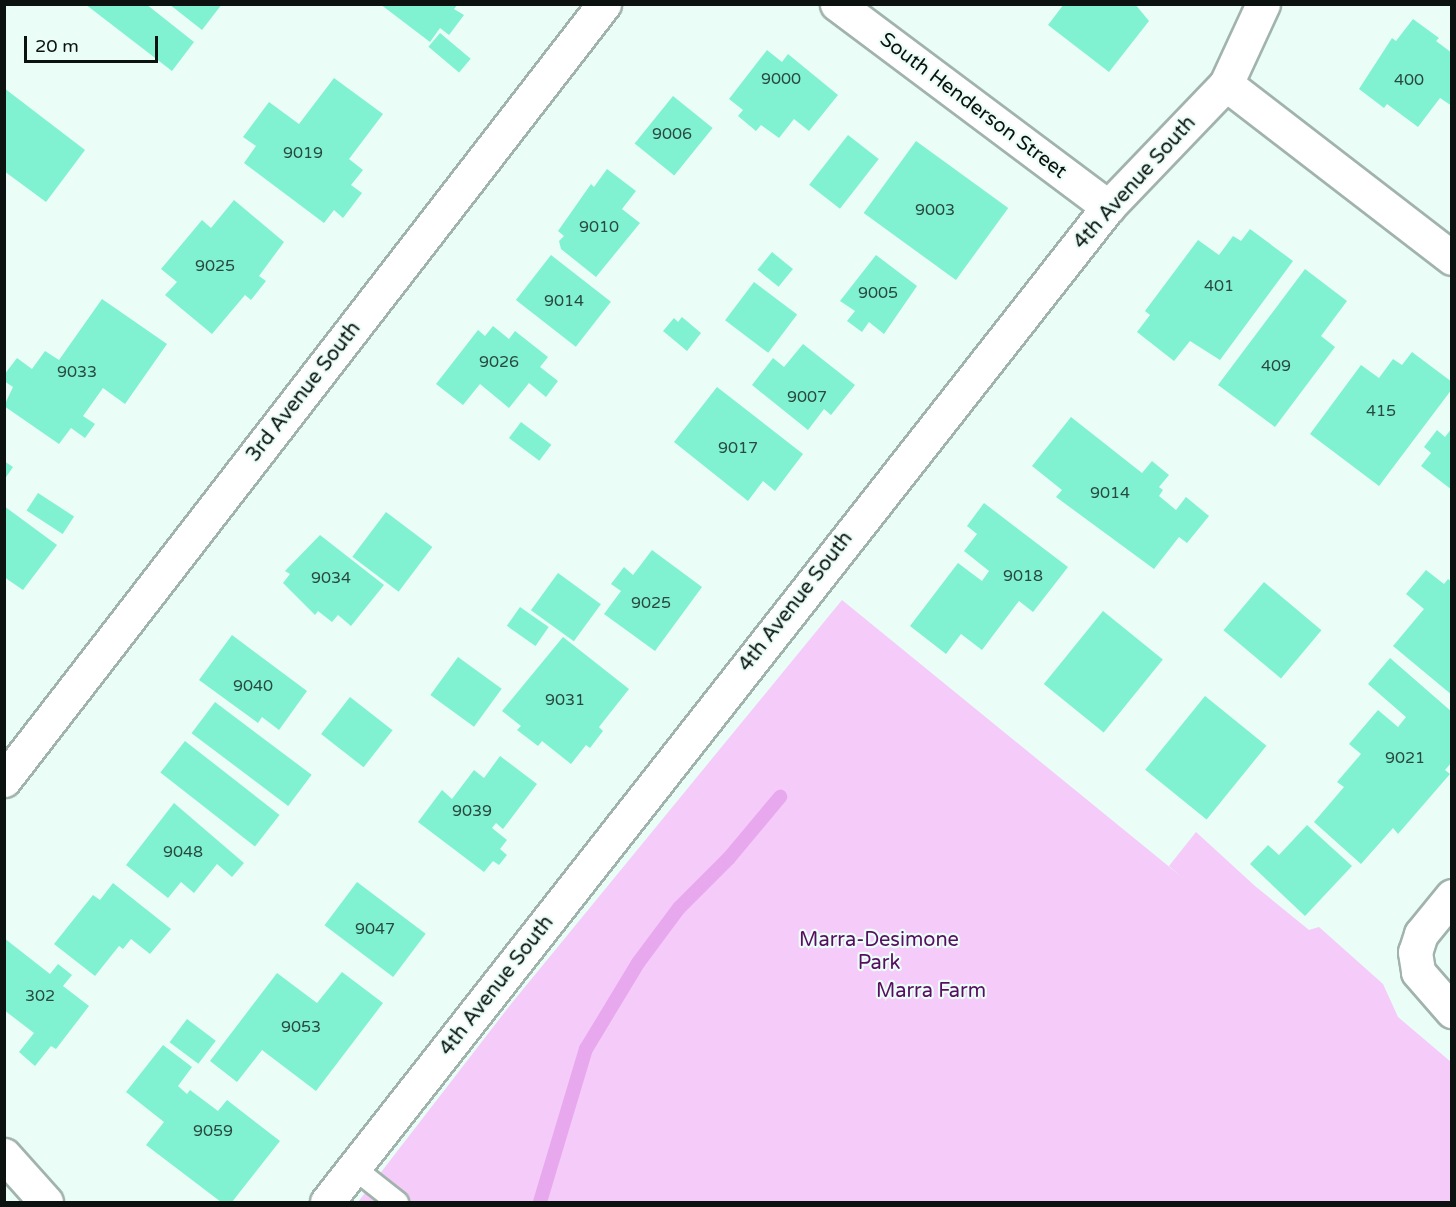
<!DOCTYPE html>
<html>
<head>
<meta charset="utf-8">
<style>
	body { margin:0 }
	#map { position:relative; width:1456px; height:1207px; overflow:hidden; background:#eafdf7; font-family:"Varela Round",sans-serif }
	div>[style] { position:absolute }
	.green>* { inset:0; background:#f5cbf9 }
	.stream>* { height:14px; margin:-7px; padding:0 7px; transform-origin:7px; border-radius:7px; background:#e7a8ed }
	.building>* { inset:0; background:#81f2d1; transform-origin:0 0 }
	.roads { filter:drop-shadow(2px 0 #a1b3ad) drop-shadow(-2px 0 #a1b3ad) drop-shadow(0 2px #a1b3ad) drop-shadow(0 -2px #a1b3ad) }
	.lane>* { height:21px; margin:-10.5px; padding:0 10.5px; transform-origin:10.5px; border-radius:10.5px; background:#fff }
	.street>* { height:33px; margin:-16.5px; padding:0 16.5px; transform-origin:16.5px; border-radius:16.5px; background:#fff }
	span { translate:-50% -50%; white-space:nowrap; text-align:center; line-height:1.15; -webkit-text-stroke:4.5px #eafdf7; paint-order:stroke }
	.number-label { font-size:16px; color:#294a40 }
	.number-label span { -webkit-text-stroke-width:0 }
	.street-label { font-size:20px; color:#0c1210 }
	.park-label { font-size:20px; color:#590d61 }
	.frame { position:absolute; inset:0; border:6px solid #0c1210; pointer-events:none }
	.scale { position:absolute; left:24px; top:36px; width:134px; height:27px; box-sizing:border-box; border:3px solid #0c1210; border-top:0; padding-left:8px; font-size:18px; line-height:21px; white-space:nowrap; color:#0c1210; -webkit-text-stroke:4px #eafdf7; paint-order:stroke }
</style>
</head>
<body>
<div id="map">
	<div class="green">
		<div style="clip-path:polygon(842px 600px,1183px 878px,1169px 866px,1196px 832px,1255px 886px,1309px 930px,1319px 927px,1383px 984px,1398px 1017px,1451px 1062px,1451px 1202px,358px 1202px,511px 1004px)"></div>
	</div>
	<div class="stream">
		<div style="left:540px;top:1202px;width:160px;rotate:-73.3deg"></div>
		<div style="left:586px;top:1049px;width:100px;rotate:-58.8deg"></div>
		<div style="left:638px;top:963px;width:69px;rotate:-53.3deg"></div>
		<div style="left:679px;top:908px;width:71px;rotate:-45deg"></div>
		<div style="left:729px;top:858px;width:80px;rotate:-50.1deg"></div>
	</div>
	<div class="building">
		<div style="clip-path:polygon(85px 4px,146px 4px,194px 42px,172px 71px)"></div>
		<div style="clip-path:polygon(169px 4px,222px 4px,202px 30px)"></div>
		<div style="clip-path:polygon(380px 4px,458px 4px,454px 9px,464px 15px,449px 35px,440px 28px,430px 42px)"></div>
		<div style="clip-path:polygon(1064px 4px,1135px 4px,1149px 21px,1109px 72px,1048px 25px)"></div>
		<div style="clip-path:polygon(1413px 19px,1439px 38px,1436px 41px,1452px 53px,1452px 106px,1440px 98px,1418px 127px,1387px 104px,1384px 108px,1359px 89px,1392px 38px,1396px 41px)"></div>
		<div style="left:440px;top:33px;width:40px;height:18px;rotate:40deg"></div>
		<div style="clip-path:polygon(767px 50px,782px 62px,788px 54px,838px 95px,809px 131px,794px 119px,779px 138px,761px 125px,756px 131px,738px 116px,743px 110px,729px 99px)"></div>
		<div style="clip-path:polygon(334px 78px,383px 114px,349px 159px,363px 170px,351px 185px,362px 193px,343px 218px,334px 210px,324px 223px,244px 163px,256px 146px,243px 137px,269px 102px,299px 124px)"></div>
		<div style="clip-path:polygon(4px 88px,85px 150px,46px 202px,4px 171px)"></div>
		<div style="left:673px;top:96px;width:51px;height:61px;rotate:39deg"></div>
		<div style="left:848px;top:135px;width:39px;height:63px;rotate:38deg"></div>
		<div style="left:916px;top:141px;width:114px;height:89px;rotate:36deg"></div>
		<div style="clip-path:polygon(607px 169px,636px 191px,622px 209px,640px 223px,596px 277px,561px 249px,559px 241px,564px 236px,558px 231px,591px 184px,594px 187px)"></div>
		<div style="clip-path:polygon(234px 200px,284px 242px,259px 276px,266px 281px,251px 300px,245px 295px,212px 334px,165px 295px,177px 282px,161px 269px,202px 220px,211px 228px)"></div>
		<div style="clip-path:polygon(1250px 229px,1293px 261px,1220px 360px,1190px 341px,1174px 361px,1137px 332px,1150px 315px,1145px 311px,1198px 240px,1219px 255px,1233px 236px,1241px 241px)"></div>
		<div style="left:772px;top:252px;width:27px;height:23px;rotate:39deg"></div>
		<div style="left:551px;top:255px;width:76px;height:57px;rotate:38deg"></div>
		<div style="clip-path:polygon(876px 255px,917px 286px,884px 334px,869px 322px,862px 332px,847px 321px,855px 311px,840px 301px)"></div>
		<div style="clip-path:polygon(1305px 269px,1347px 301px,1321px 336px,1335px 347px,1275px 427px,1218px 385px)"></div>
		<div style="left:754px;top:282px;width:54px;height:48px;rotate:37deg"></div>
		<div style="clip-path:polygon(102px 299px,167px 344px,125px 404px,103px 388px,83px 416px,95px 424px,85px 438px,71px 428px,59px 444px,4px 406px,13px 387px,4px 381px,4px 375px,17px 358px,32px 369px,45px 351px,59px 360px)"></div>
		<div style="clip-path:polygon(682px 317px,701px 333px,687px 351px,663px 331px,674px 318px,678px 322px)"></div>
		<div style="clip-path:polygon(493px 326px,509px 339px,515px 331px,548px 357px,540px 367px,558px 381px,546px 397px,529px 383px,509px 408px,480px 384px,463px 405px,436px 384px,478px 330px,485px 336px)"></div>
		<div style="clip-path:polygon(803px 344px,855px 385px,831px 415px,824px 409px,808px 430px,752px 385px,773px 358px,784px 367px)"></div>
		<div style="clip-path:polygon(1412px 352px,1452px 382px,1452px 389px,1379px 486px,1310px 434px,1361px 365px,1379px 378px,1393px 359px,1402px 365px)"></div>
		<div style="clip-path:polygon(717px 387px,803px 454px,775px 491px,763px 481px,748px 501px,674px 442px)"></div>
		<div style="clip-path:polygon(1071px 417px,1142px 473px,1152px 461px,1169px 475px,1159px 487px,1163px 490px,1159px 496px,1176px 510px,1186px 497px,1209px 516px,1187px 543px,1179px 537px,1154px 569px,1056px 497px,1062px 490px,1032px 466px)"></div>
		<div style="left:521px;top:422px;width:38px;height:20px;rotate:37deg"></div>
		<div style="clip-path:polygon(1452px 428px,1452px 490px,1421px 466px,1431px 453px,1424px 447px,1437px 430px,1445px 437px)"></div>
		<div style="clip-path:polygon(4px 461px,13px 467px,4px 480px)"></div>
		<div style="left:38px;top:493px;width:43px;height:21px;rotate:33deg"></div>
		<div style="clip-path:polygon(984px 503px,1068px 567px,1033px 612px,1019px 601px,982px 650px,961px 634px,946px 654px,910px 626px,958px 563px,982px 581px,989px 571px,964px 551px,977px 534px,967px 526px)"></div>
		<div style="clip-path:polygon(4px 506px,57px 545px,23px 590px,4px 577px)"></div>
		<div style="left:386px;top:512px;width:58px;height:56px;rotate:37deg"></div>
		<div style="clip-path:polygon(320px 535px,384px 585px,351px 626px,338px 615px,332px 622px,318px 611px,315px 615px,283px 583px,290px 574px,285px 571px)"></div>
		<div style="clip-path:polygon(652px 550px,702px 587px,655px 651px,604px 614px,621px 591px,611px 584px,624px 567px,633px 575px)"></div>
		<div style="clip-path:polygon(1426px 570px,1444px 584px,1448px 579px,1452px 582px,1452px 695px,1393px 646px,1424px 609px,1406px 594px)"></div>
		<div style="left:558px;top:573px;width:53px;height:46px;rotate:36deg"></div>
		<div style="left:1264px;top:582px;width:75px;height:63px;rotate:40deg"></div>
		<div style="left:520px;top:607px;width:35px;height:23px;rotate:35deg"></div>
		<div style="left:1103px;top:611px;width:77px;height:94px;rotate:39deg"></div>
		<div style="clip-path:polygon(232px 635px,307px 691px,279px 730px,262px 717px,258px 723px,199px 680px)"></div>
		<div style="clip-path:polygon(563px 637px,629px 689px,599px 727px,603px 731px,590px 748px,586px 745px,571px 764px,542px 741px,538px 746px,517px 730px,521px 726px,502px 711px)"></div>
		<div style="left:458px;top:657px;width:54px;height:47px;rotate:36deg"></div>
		<div style="clip-path:polygon(1390px 658px,1452px 712px,1452px 762px,1445px 770px,1450px 774px,1398px 834px,1393px 828px,1361px 864px,1314px 822px,1344px 787px,1337px 782px,1361px 754px,1349px 744px,1378px 710px,1398px 727px,1406px 717px,1368px 684px)"></div>
		<div style="left:1205px;top:696px;width:79px;height:95px;rotate:39deg"></div>
		<div style="left:350px;top:697px;width:54px;height:47px;rotate:38deg"></div>
		<div style="left:215px;top:702px;width:121px;height:39px;rotate:37deg"></div>
		<div style="left:185px;top:741px;width:120px;height:40px;rotate:38deg"></div>
		<div style="clip-path:polygon(500px 756px,537px 784px,503px 829px,496px 823px,492px 828px,507px 840px,500px 849px,507px 855px,499px 865px,493px 861px,484px 872px,418px 822px,442px 790px,452px 799px,474px 770px,484px 778px)"></div>
		<div style="clip-path:polygon(174px 803px,244px 863px,232px 877px,217px 864px,194px 893px,181px 882px,168px 898px,126px 865px)"></div>
		<div style="clip-path:polygon(1307px 825px,1352px 866px,1305px 916px,1250px 864px,1268px 845px,1279px 855px)"></div>
		<div style="left:357px;top:882px;width:86px;height:54px;rotate:37deg"></div>
		<div style="clip-path:polygon(113px 883px,171px 929px,150px 954px,131px 939px,123px 949px,119px 946px,95px 976px,54px 944px,93px 895px,100px 900px)"></div>
		<div style="clip-path:polygon(4px 938px,50px 974px,58px 964px,72px 975px,63px 986px,89px 1006px,56px 1049px,51px 1046px,35px 1066px,19px 1052px,34px 1033px,4px 1010px)"></div>
		<div style="clip-path:polygon(342px 972px,383px 1003px,316px 1091px,262px 1050px,237px 1082px,210px 1061px,277px 973px,317px 1003px)"></div>
		<div style="left:187px;top:1019px;width:36px;height:29px;rotate:37deg"></div>
		<div style="clip-path:polygon(163px 1045px,192px 1067px,178px 1086px,187px 1094px,190px 1090px,218px 1111px,227px 1100px,280px 1141px,232px 1202px,221px 1202px,146px 1145px,164px 1122px,126px 1092px)"></div>
	</div>
	<div class="roads">
		<div class="lane">
			<div style="left:354px;top:1168px;width:55px;rotate:38.3deg"></div>
		</div>
		<div class="street">
			<div style="left:837px;top:4px;width:339px;rotate:36.8deg"></div>
			<div style="left:1226px;top:84px;width:285px;rotate:37.6deg"></div>
			<div style="left:4px;top:780px;width:981px;rotate:-52.29deg"></div>
			<div style="left:1452px;top:896px;width:49px;rotate:129.2deg"></div>
			<div style="left:1421px;top:934px;width:19px;rotate:108deg"></div>
			<div style="left:1415px;top:952px;width:20px;rotate:81deg"></div>
			<div style="left:1418px;top:972px;width:52px;rotate:48.9deg"></div>
			<div style="left:4px;top:1155px;width:63px;rotate:48.2deg"></div>
			<div style="left:327px;top:1202px;width:1265px;rotate:-51.87deg"></div>
			<div style="left:1108px;top:207px;width:170px;rotate:-46.2deg"></div>
			<div style="left:1226px;top:84px;width:88px;rotate:-65.2deg"></div>
		</div>
	</div>
	<div class="number-label">
		<span style="left:781px;top:79px">9000</span>
		<span style="left:1409px;top:80px">400</span>
		<span style="left:672px;top:134px">9006</span>
		<span style="left:303px;top:153px">9019</span>
		<span style="left:935px;top:210px">9003</span>
		<span style="left:599px;top:227px">9010</span>
		<span style="left:215px;top:266px">9025</span>
		<span style="left:1219px;top:286px">401</span>
		<span style="left:878px;top:293px">9005</span>
		<span style="left:564px;top:301px">9014</span>
		<span style="left:499px;top:362px">9026</span>
		<span style="left:1276px;top:366px">409</span>
		<span style="left:77px;top:372px">9033</span>
		<span style="left:807px;top:397px">9007</span>
		<span style="left:1381px;top:411px">415</span>
		<span style="left:738px;top:448px">9017</span>
		<span style="left:1110px;top:493px">9014</span>
		<span style="left:1023px;top:576px">9018</span>
		<span style="left:331px;top:578px">9034</span>
		<span style="left:651px;top:603px">9025</span>
		<span style="left:253px;top:686px">9040</span>
		<span style="left:565px;top:700px">9031</span>
		<span style="left:1405px;top:758px">9021</span>
		<span style="left:472px;top:811px">9039</span>
		<span style="left:183px;top:852px">9048</span>
		<span style="left:375px;top:929px">9047</span>
		<span style="left:40px;top:996px">302</span>
		<span style="left:301px;top:1027px">9053</span>
		<span style="left:213px;top:1131px">9059</span>
	</div>
	<div class="street-label">
		<span style="left:973px;top:106px;rotate:37deg">South Henderson Street</span>
		<span style="left:1135px;top:183px;rotate:-48deg">4th Avenue South</span>
		<span style="left:304px;top:392px;rotate:-52deg">3rd Avenue South</span>
		<span style="left:796px;top:602px;rotate:-52deg">4th Avenue South</span>
		<span style="left:497px;top:986px;rotate:-52deg">4th Avenue South</span>
	</div>
	<div class="park-label">
		<span style="left:879px;top:952px">Marra-Desimone<br>Park</span>
		<span style="left:931px;top:991px">Marra Farm</span>
	</div>
	<div class="frame"></div>
	<div class="scale">20 m</div>
</div>
</body>
</html>
